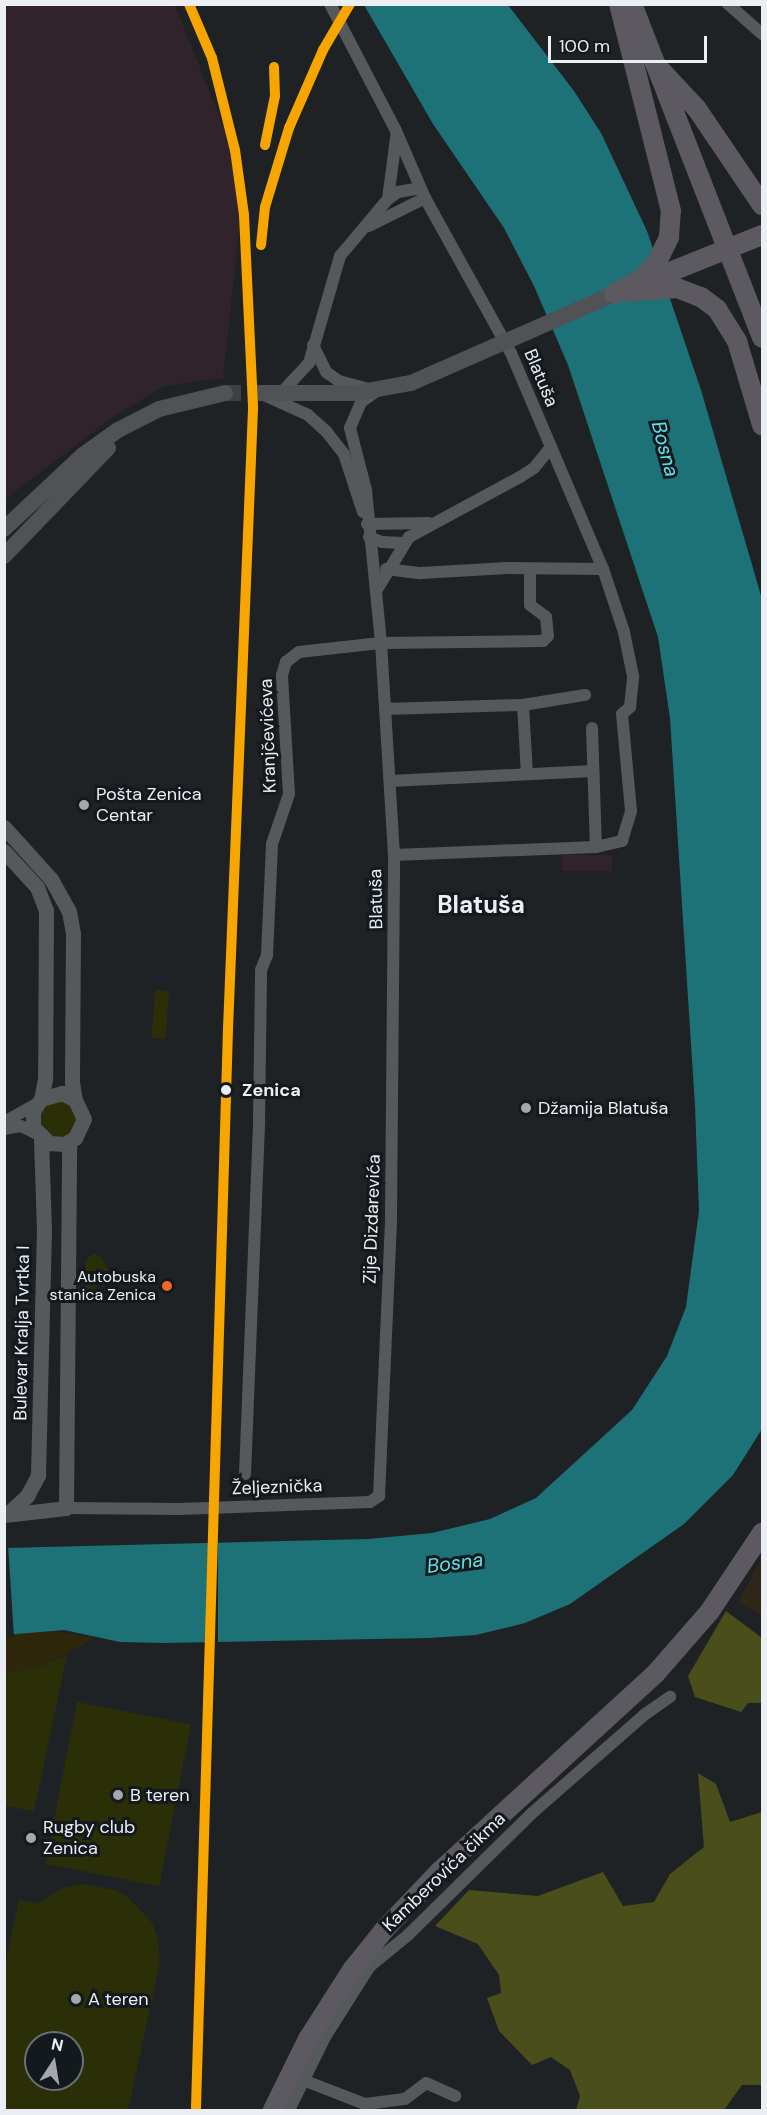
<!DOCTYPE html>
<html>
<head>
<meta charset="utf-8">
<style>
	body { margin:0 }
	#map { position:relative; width:767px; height:2115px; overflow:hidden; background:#1f2225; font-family:"DM Sans",sans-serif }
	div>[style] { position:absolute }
	.commercial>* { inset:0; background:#2e2619 }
	.industrial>* { inset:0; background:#30232b; transform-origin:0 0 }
	.green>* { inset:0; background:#2b2f08; transform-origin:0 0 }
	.round { border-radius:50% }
	.forest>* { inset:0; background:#494e1a }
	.sand>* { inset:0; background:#2e270b }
	.water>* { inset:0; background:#1c7277 }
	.pier>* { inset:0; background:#1f2225; transform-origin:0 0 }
	.secondary-tunnel>* { height:16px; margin-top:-8px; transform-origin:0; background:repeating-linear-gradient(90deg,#3e4144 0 16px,transparent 0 24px) }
	.minor>* { height:12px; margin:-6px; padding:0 6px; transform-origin:6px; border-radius:6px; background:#56595b }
	.tertiary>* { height:15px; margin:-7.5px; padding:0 7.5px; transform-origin:7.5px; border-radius:7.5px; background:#56595b }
	.secondary>* { height:16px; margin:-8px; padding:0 8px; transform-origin:8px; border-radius:8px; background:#515255 }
	.trunk>* { height:20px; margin:-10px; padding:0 10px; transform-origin:10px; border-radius:10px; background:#5c5a60 }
	.rail-1>* { height:10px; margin:-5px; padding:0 5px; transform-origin:5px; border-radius:5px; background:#f7a600 }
	.dots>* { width:16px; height:16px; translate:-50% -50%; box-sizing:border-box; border:3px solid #13191d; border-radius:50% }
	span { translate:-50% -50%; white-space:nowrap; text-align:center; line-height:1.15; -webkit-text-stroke:6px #13191d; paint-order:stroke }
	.bus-label { font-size:16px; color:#ebeff3 }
	.right { translate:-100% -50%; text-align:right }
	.street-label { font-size:18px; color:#ebeff3 }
	.poi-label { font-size:18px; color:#ebeff3 }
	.left { translate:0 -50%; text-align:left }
	.stop-label { font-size:18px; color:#ebeff3; font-weight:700 }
	.water-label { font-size:20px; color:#60e1e7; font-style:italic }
	.district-label { font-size:24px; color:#ebeff3; font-weight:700 }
	.frame { position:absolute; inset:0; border:6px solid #ebeff3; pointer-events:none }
	.north { position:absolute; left:24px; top:2031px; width:60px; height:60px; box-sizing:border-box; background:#13191d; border:2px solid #696f73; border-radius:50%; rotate:12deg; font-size:16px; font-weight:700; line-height:24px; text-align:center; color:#ebeff3 }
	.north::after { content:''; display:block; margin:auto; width:21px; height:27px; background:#a4a7ab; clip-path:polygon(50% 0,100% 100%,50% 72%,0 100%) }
	.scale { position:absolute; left:548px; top:36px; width:159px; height:27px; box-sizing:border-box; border:3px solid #ebeff3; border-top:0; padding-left:8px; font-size:18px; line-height:21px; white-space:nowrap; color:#ebeff3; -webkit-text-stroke:4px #13191d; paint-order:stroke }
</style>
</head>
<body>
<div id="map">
	<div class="commercial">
		<div style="clip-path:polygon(762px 1557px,762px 1616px,738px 1602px)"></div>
	</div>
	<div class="industrial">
		<div style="clip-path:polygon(5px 4px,175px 5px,231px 146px,240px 220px,223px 378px,164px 386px,113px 417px,5px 499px)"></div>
		<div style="left:612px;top:855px;width:16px;height:50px;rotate:90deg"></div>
	</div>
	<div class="green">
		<div style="left:155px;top:990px;width:14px;height:48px;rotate:4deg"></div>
		<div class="round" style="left:40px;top:1101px;width:36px;height:36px"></div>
		<div style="clip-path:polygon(94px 1254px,101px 1257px,110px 1274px,86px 1296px,86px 1259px)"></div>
		<div style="clip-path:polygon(67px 1655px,34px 1811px,5px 1806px,4px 1673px,39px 1667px)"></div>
		<div style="left:77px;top:1702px;width:116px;height:165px;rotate:11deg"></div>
		<div style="clip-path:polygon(evenodd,81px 1884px,115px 1890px,128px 1897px,152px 1923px,158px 1939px,160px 1962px,128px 2110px,5px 2110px,5px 1965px,19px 1900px,37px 1904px,62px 1888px,81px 1884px,36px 2043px,72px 2043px,72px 2079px,36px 2079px,36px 2043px)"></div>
	</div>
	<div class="forest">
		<div style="clip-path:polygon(726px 1611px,762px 1638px,762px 1703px,748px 1703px,741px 1712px,695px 1697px,688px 1676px)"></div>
		<div style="clip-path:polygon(698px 1773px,716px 1784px,730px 1822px,762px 1812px,762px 2085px,742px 2085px,724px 2110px,576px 2110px,580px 2096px,570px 2070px,551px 2057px,532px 2065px,499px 2031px,487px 1998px,501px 1993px,499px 1975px,478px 1944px,435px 1926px,469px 1890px,538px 1896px,603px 1872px,623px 1906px,654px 1902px,670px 1874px,704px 1847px)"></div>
	</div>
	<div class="sand">
		<div style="clip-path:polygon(46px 1630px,96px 1638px,39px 1667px,5px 1673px,5px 1635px)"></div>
	</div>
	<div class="water">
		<div style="clip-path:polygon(364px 5px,508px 5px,574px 91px,601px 133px,647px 231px,701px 390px,762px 599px,762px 1429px,733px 1475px,684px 1524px,570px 1604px,525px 1623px,476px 1635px,429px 1638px,165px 1643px,120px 1642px,64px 1630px,5px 1635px,5px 1548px,368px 1539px,432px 1533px,490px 1519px,536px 1498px,632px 1410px,667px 1356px,686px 1307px,699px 1211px,695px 1106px,670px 718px,658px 637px,568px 365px,534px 286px,504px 228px,433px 124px)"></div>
	</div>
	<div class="pier">
		<div style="left:210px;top:1540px;width:8px;height:105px"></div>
		<div style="clip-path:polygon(4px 1545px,8px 1545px,14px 1637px,6px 1638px)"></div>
	</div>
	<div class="secondary-tunnel">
		<div style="left:225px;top:393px;width:35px"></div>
	</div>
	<div class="minor">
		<div style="left:330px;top:4px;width:143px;rotate:62.5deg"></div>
		<div style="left:396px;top:131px;width:73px;rotate:66.6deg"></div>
		<div style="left:425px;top:198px;width:177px;rotate:61deg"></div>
		<div style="left:511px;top:353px;width:102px;rotate:66.9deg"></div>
		<div style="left:551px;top:447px;width:27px;rotate:129deg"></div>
		<div style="left:534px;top:468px;width:17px;rotate:147deg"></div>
		<div style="left:520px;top:477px;width:126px;rotate:151.6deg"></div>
		<div style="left:409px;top:537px;width:63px;rotate:121.4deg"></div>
		<div style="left:728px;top:4px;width:45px;rotate:41.4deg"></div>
		<div style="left:388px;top:199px;width:62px;rotate:-82.5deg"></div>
		<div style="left:369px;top:226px;width:63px;rotate:-26.6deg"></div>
		<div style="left:313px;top:345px;width:30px;rotate:64deg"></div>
		<div style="left:326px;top:372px;width:16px;rotate:35deg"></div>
		<div style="left:339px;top:381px;width:27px;rotate:15deg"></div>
		<div style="left:281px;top:393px;width:41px;rotate:-47deg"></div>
		<div style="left:309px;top:363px;width:111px;rotate:-73.8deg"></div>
		<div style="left:340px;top:256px;width:75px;rotate:-49.9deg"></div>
		<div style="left:388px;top:199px;width:12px;rotate:-35deg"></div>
		<div style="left:398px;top:192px;width:23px;rotate:-10deg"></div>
		<div style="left:264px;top:395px;width:48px;rotate:24.4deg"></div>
		<div style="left:308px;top:415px;width:24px;rotate:42deg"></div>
		<div style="left:326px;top:431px;width:29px;rotate:52deg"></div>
		<div style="left:344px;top:454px;width:61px;rotate:71.9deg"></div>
		<div style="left:367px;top:524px;width:62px;rotate:-0.9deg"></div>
		<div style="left:369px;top:537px;width:14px;rotate:21deg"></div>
		<div style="left:382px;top:542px;width:21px;rotate:3deg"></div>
		<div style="left:386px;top:569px;width:35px;rotate:7deg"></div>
		<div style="left:421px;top:573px;width:86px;rotate:-3.3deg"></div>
		<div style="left:507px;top:568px;width:96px;rotate:0.6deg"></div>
		<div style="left:603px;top:569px;width:133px;rotate:-113.1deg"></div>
		<div style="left:523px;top:705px;width:69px;rotate:86.7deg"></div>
		<div style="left:385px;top:709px;width:138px;rotate:-1.7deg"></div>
		<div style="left:523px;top:705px;width:63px;rotate:-9.2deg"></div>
		<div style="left:592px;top:728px;width:119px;rotate:88.1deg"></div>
		<div style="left:390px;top:781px;width:203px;rotate:-2.8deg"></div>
		<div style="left:394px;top:855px;width:202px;rotate:-2.3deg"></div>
		<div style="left:596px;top:847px;width:27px;rotate:-13deg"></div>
		<div style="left:622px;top:841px;width:31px;rotate:-73deg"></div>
		<div style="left:631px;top:811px;width:97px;rotate:-95.3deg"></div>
		<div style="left:622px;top:714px;width:11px;rotate:-41deg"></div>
		<div style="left:630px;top:707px;width:31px;rotate:-84deg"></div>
		<div style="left:633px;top:676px;width:45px;rotate:-101.6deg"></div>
		<div style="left:624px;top:632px;width:66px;rotate:-108.4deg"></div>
		<div style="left:4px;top:1122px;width:37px;rotate:-29deg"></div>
		<div style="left:4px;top:1129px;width:17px;rotate:-10deg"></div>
		<div style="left:21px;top:1126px;width:16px;rotate:27deg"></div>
		<div style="left:245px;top:1474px;width:354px;rotate:-87.7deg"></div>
		<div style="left:259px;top:1120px;width:150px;rotate:-89.2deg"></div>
		<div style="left:261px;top:970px;width:16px;rotate:-68deg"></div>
		<div style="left:267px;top:955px;width:111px;rotate:-87.4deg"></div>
		<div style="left:272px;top:844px;width:53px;rotate:-71.2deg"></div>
		<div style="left:289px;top:794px;width:119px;rotate:-93.4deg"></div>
		<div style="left:282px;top:675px;width:14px;rotate:-73deg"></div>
		<div style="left:286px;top:662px;width:16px;rotate:-38deg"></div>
		<div style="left:299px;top:652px;width:82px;rotate:-6.3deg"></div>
		<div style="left:381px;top:643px;width:162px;rotate:-0.7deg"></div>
		<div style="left:543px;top:641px;width:7px;rotate:-45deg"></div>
		<div style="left:548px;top:636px;width:19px;rotate:-96deg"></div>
		<div style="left:546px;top:617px;width:20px;rotate:-143deg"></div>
		<div style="left:530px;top:605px;width:36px;rotate:-90deg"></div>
		<div style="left:66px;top:1508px;width:114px;rotate:0.5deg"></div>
		<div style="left:180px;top:1509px;width:190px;rotate:-2.1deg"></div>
		<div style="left:370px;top:1502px;width:11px;rotate:-34deg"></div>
		<div style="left:379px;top:1496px;width:280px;rotate:-87.5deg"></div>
		<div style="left:391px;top:1216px;width:361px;rotate:-89.5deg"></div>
		<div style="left:394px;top:855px;width:212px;rotate:-93.5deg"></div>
		<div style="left:381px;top:643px;width:154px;rotate:-95.6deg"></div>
		<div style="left:366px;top:490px;width:64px;rotate:-104.5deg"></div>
		<div style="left:350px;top:428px;width:28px;rotate:-67deg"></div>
		<div style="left:361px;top:402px;width:19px;rotate:-35deg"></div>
		<div style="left:303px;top:2080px;width:66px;rotate:21.2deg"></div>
		<div style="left:365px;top:2104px;width:40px;rotate:-7.1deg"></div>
		<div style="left:405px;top:2099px;width:26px;rotate:-37deg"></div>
		<div style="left:426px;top:2083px;width:32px;rotate:24deg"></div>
		<div style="left:289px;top:2110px;width:81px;rotate:-63.7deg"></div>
		<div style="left:325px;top:2037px;width:84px;rotate:-57.6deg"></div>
		<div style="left:370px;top:1966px;width:49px;rotate:-39.2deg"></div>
		<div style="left:408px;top:1935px;width:173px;rotate:-44.5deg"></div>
		<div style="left:531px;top:1814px;width:150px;rotate:-41.2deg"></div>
		<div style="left:644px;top:1715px;width:32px;rotate:-35deg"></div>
	</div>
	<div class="tertiary">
		<div style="left:4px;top:827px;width:70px;rotate:47.9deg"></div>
		<div style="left:51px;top:879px;width:37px;rotate:61deg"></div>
		<div style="left:69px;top:911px;width:23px;rotate:80deg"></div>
		<div style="left:73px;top:934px;width:148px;rotate:90.4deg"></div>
		<div style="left:72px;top:1082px;width:18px;rotate:81deg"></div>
		<div style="left:4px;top:851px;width:49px;rotate:47.5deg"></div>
		<div style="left:37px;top:887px;width:25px;rotate:69deg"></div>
		<div style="left:46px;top:910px;width:169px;rotate:90.3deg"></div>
		<div style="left:45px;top:1079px;width:20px;rotate:101deg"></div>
		<div style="left:41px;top:1099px;width:14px;rotate:124deg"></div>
		<div style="left:33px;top:1111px;width:16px;rotate:90deg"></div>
		<div style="left:33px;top:1127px;width:23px;rotate:45deg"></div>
		<div style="left:49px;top:1143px;width:15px;rotate:4deg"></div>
		<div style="left:64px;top:1144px;width:13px;rotate:-29deg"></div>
		<div style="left:75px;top:1138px;width:21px;rotate:-65deg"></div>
		<div style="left:84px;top:1119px;width:21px;rotate:-115deg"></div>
		<div style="left:75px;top:1100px;width:15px;rotate:-152deg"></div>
		<div style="left:62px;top:1093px;width:22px;rotate:164deg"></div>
		<div style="left:7px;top:1514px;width:27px;rotate:-42deg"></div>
		<div style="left:27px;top:1496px;width:24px;rotate:-62deg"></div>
		<div style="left:38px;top:1475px;width:245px;rotate:-88.6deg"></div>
		<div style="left:44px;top:1230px;width:91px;rotate:-91.9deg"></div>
		<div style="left:4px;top:1515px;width:62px;rotate:-6.4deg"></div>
		<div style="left:66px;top:1508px;width:366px;rotate:-89.5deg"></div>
	</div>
	<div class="secondary">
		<div style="left:260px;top:393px;width:96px"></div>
		<div style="left:356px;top:393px;width:56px;rotate:-10.3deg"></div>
		<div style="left:411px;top:383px;width:222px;rotate:-23.7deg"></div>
		<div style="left:4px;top:529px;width:108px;rotate:-43.1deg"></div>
		<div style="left:83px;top:455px;width:43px;rotate:-35.5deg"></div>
		<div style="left:118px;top:430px;width:46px;rotate:-27.1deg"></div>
		<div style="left:159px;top:409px;width:68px;rotate:-13.6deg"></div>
		<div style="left:4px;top:556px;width:150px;rotate:-46.1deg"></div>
	</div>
	<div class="trunk">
		<div style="left:632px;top:4px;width:358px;rotate:68.7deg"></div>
		<div style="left:656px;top:65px;width:60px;rotate:47deg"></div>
		<div style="left:697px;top:109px;width:116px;rotate:55.9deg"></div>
		<div style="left:645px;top:282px;width:126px;rotate:-21.9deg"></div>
		<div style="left:626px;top:292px;width:51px;rotate:-4.5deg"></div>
		<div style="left:677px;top:288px;width:26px;rotate:21deg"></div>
		<div style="left:701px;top:297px;width:20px;rotate:37deg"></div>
		<div style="left:717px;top:309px;width:38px;rotate:58deg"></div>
		<div style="left:737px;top:341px;width:88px;rotate:73.4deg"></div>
		<div style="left:614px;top:294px;width:33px;rotate:-29deg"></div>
		<div style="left:643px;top:278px;width:21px;rotate:-49deg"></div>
		<div style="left:657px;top:262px;width:28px;rotate:-64deg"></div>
		<div style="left:669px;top:237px;width:26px;rotate:-86deg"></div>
		<div style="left:671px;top:211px;width:213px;rotate:-104.1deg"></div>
		<div style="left:273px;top:2110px;width:79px;rotate:-63.8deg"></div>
		<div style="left:308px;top:2039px;width:82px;rotate:-57.5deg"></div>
		<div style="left:352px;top:1970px;width:51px;rotate:-51.3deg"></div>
		<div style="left:384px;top:1930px;width:81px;rotate:-46.5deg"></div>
		<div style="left:440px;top:1871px;width:293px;rotate:-42.5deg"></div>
		<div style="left:656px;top:1673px;width:82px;rotate:-48.9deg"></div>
		<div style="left:710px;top:1611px;width:94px;rotate:-56.3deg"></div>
	</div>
	<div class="rail-1">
		<div style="left:189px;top:4px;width:59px;rotate:66.9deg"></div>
		<div style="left:212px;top:58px;width:95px;rotate:76deg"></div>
		<div style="left:235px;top:150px;width:66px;rotate:82.1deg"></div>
		<div style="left:244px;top:215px;width:194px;rotate:87.3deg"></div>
		<div style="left:253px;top:409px;width:621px;rotate:92.31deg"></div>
		<div style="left:228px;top:1029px;width:1081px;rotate:91.7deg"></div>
		<div style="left:265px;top:145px;width:50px;rotate:-78.5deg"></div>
		<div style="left:275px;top:96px;width:29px;rotate:-92deg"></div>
		<div style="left:261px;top:245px;width:38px;rotate:-84deg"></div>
		<div style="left:265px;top:207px;width:83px;rotate:-73.1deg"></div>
		<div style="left:289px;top:128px;width:85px;rotate:-66.4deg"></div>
		<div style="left:323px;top:50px;width:53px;rotate:-59.6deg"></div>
	</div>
	<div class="dots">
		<div style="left:84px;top:805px;background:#a4a7ab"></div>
		<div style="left:226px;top:1090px;background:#ebeff3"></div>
		<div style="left:526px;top:1108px;background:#a4a7ab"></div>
		<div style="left:167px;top:1286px;background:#f26522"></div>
		<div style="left:118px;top:1795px;background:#a4a7ab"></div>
		<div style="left:31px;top:1838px;background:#a4a7ab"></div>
		<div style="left:76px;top:1999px;background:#a4a7ab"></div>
	</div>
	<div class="bus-label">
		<span class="right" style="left:156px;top:1286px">Autobuska<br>stanica Zenica</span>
	</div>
	<div class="street-label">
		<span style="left:541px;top:378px;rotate:67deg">Blatuša</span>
		<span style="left:268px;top:736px;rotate:-92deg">Kranjčevićeva</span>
		<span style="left:376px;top:899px;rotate:-91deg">Blatuša</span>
		<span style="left:372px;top:1219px;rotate:-88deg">Zije Dizdarevića</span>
		<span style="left:22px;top:1333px;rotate:-89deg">Bulevar Kralja Tvrtka I</span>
		<span style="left:277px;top:1487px;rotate:-2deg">Željeznička</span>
		<span style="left:444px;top:1872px;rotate:-44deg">Kamberovića čikma</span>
	</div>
	<div class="poi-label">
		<span class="left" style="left:96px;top:805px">Pošta Zenica<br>Centar</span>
		<span class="left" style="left:538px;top:1108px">Džamija Blatuša</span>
		<span class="left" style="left:130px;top:1795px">B teren</span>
		<span class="left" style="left:43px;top:1838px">Rugby club<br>Zenica</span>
		<span class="left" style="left:88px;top:1999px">A teren</span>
	</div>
	<div class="stop-label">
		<span class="left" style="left:242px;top:1090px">Zenica</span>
	</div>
	<div class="water-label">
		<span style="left:665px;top:449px;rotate:75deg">Bosna</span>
		<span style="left:455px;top:1563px;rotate:-7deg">Bosna</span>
	</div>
	<div class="district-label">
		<span style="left:481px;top:905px">Blatuša</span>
	</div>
	<div class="frame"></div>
	<div class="north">N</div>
	<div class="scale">100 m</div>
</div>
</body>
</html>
